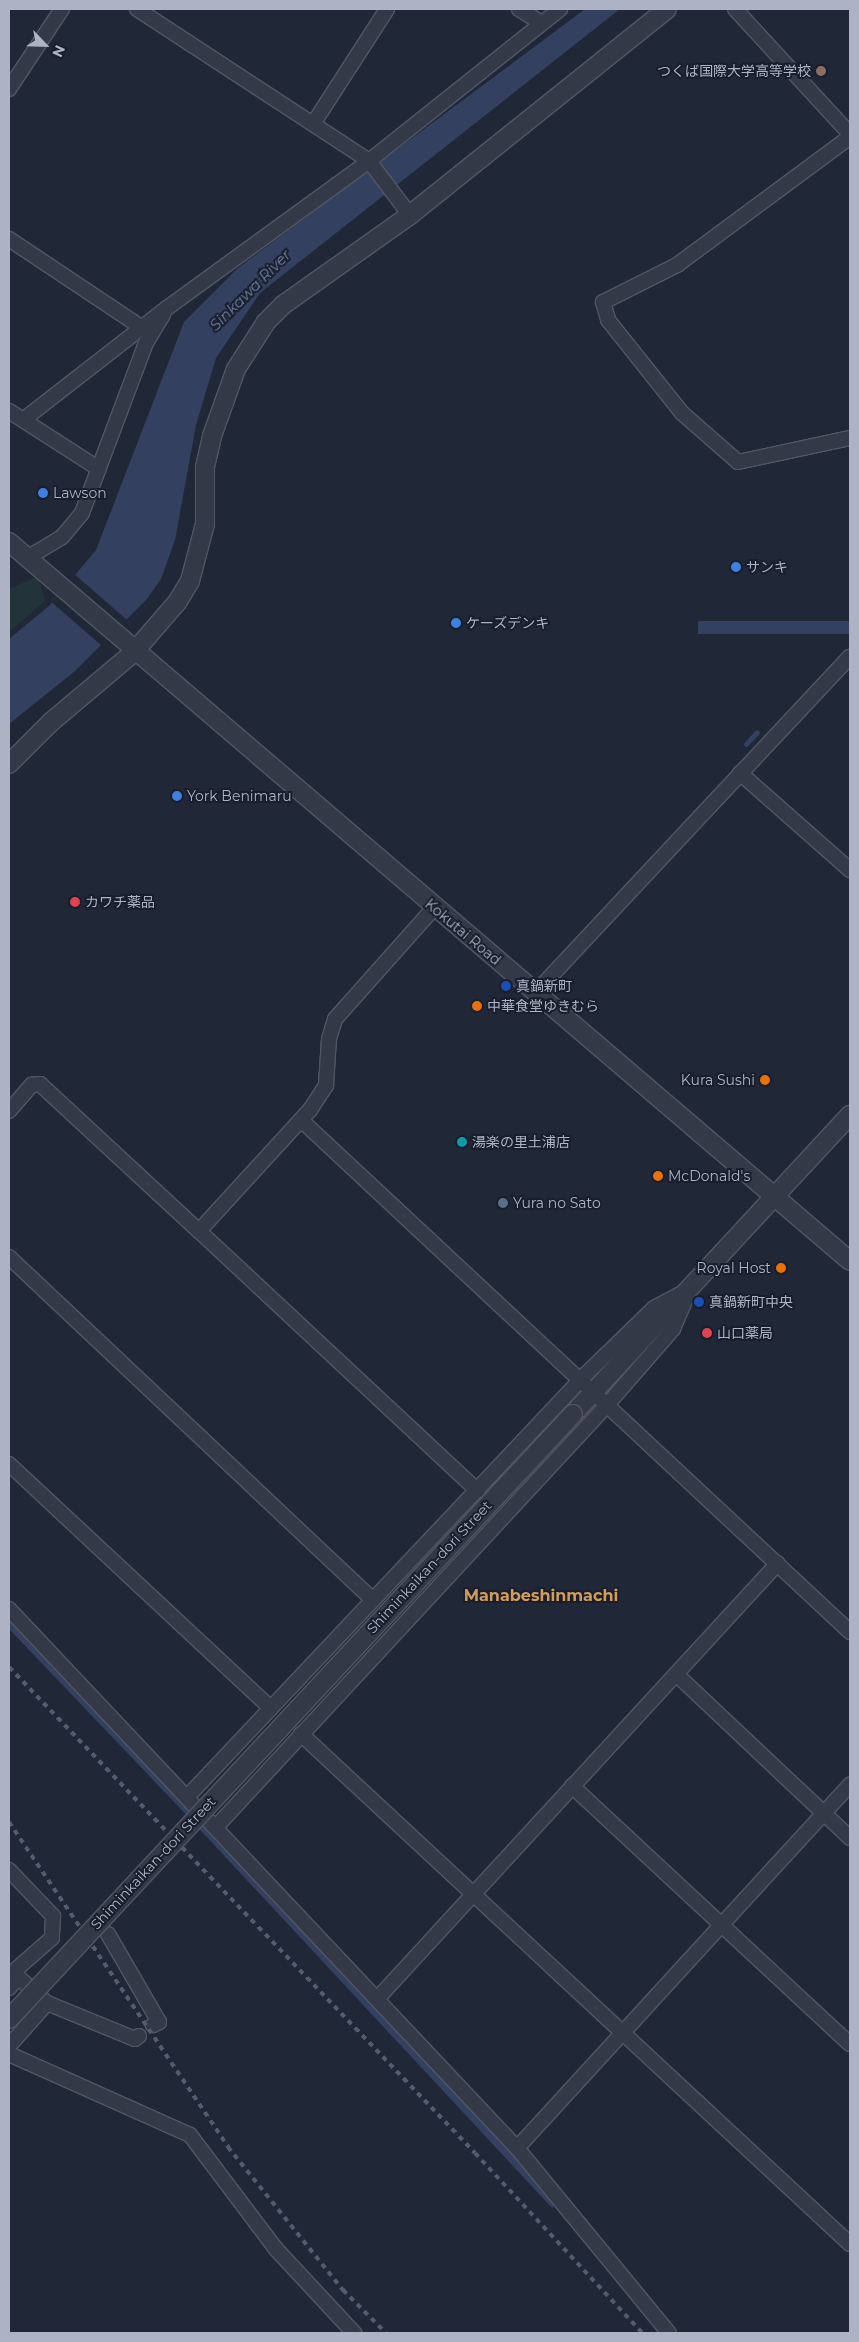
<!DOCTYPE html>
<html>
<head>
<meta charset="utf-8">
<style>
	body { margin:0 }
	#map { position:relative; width:859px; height:2342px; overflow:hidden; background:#202737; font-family:Montserrat,"Noto Sans JP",sans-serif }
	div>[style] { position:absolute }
	.green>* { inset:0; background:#223439 }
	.water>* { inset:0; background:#33405f; transform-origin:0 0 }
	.pier>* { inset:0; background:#202737; transform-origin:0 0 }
	.stream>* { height:5px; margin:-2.5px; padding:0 2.5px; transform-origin:2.5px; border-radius:2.5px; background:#33405f }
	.roads { filter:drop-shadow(1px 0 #515665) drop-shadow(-1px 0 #515665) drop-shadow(0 1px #515665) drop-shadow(0 -1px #515665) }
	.minor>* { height:14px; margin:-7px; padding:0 7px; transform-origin:7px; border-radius:7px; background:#333947 }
	.tertiary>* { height:18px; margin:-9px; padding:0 9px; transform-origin:9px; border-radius:9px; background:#333947 }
	.rail>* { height:4px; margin-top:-2px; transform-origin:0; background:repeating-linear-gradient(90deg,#555c6f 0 5px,transparent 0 10px) }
	.bridges { filter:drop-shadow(1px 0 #515665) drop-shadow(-1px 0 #515665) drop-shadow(0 1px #515665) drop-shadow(0 -1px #515665) }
	.tertiary-bridge>* { height:18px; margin:-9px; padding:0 9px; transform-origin:9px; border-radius:9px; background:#333947 }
	.dots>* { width:14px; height:14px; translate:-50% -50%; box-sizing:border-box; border:2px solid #191e2c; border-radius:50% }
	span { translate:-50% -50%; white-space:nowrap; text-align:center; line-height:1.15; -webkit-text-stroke:4px #191e2c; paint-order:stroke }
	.poi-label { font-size:14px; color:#adb3c4 }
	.right { translate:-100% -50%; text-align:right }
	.left { translate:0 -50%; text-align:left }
	.street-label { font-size:14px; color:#adb3c4 }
	.water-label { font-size:15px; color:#7486ad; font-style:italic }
	.quarter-label { font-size:16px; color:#d39d59; font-weight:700 }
	.frame { position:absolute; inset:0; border:10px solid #adb3c4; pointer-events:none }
	.north { position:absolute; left:20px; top:20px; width:50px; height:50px; -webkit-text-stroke:4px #191e2c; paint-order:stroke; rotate:114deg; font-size:14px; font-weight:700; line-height:20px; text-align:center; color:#adb3c4 }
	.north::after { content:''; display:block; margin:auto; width:18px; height:22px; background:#adb3c4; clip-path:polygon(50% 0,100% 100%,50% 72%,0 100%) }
</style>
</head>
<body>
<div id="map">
	<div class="green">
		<div style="clip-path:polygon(38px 576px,45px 601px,9px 632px,9px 589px)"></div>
	</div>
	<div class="water">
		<div style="clip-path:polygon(585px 9px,620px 9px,260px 293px,216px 358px,196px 425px,175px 540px,161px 579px,146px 600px,75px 671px,9px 724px,9px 639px,49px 606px,96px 550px,184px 322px,238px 268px)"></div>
		<div style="left:850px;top:621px;width:13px;height:152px;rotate:90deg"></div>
		<div style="clip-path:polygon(9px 1616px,514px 2152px,558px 2203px,552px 2208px,177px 1805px,9px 1629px)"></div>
	</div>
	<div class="pier">
		<div style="left:73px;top:573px;width:74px;height:36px;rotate:41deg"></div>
	</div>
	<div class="stream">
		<div style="left:746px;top:744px;width:16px;rotate:-47deg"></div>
	</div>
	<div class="roads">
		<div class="minor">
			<div style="left:137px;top:9px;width:277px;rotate:33.2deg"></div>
			<div style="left:369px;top:161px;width:68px;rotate:52.8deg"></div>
			<div style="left:519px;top:9px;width:26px;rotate:32deg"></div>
			<div style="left:735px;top:9px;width:170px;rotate:47.4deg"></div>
			<div style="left:9px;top:89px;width:96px;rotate:-56.5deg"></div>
			<div style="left:313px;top:124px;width:137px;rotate:-57.2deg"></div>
			<div style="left:850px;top:137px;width:215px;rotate:143.5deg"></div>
			<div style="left:677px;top:265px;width:83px;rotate:153.4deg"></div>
			<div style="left:603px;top:302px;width:19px;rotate:74deg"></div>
			<div style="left:608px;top:320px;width:119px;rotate:51.5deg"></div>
			<div style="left:682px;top:413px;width:74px;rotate:41.2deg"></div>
			<div style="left:738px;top:462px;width:115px;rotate:-12.1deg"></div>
			<div style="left:9px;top:239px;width:159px;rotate:33.7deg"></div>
			<div style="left:9px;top:411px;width:107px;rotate:32.8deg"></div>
			<div style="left:23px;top:420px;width:182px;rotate:-37.9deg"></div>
			<div style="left:167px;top:308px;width:250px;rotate:-36deg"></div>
			<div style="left:369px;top:161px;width:244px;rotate:-38.5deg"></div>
			<div style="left:27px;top:558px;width:41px;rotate:-31deg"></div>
			<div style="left:62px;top:537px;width:31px;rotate:-50deg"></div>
			<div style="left:82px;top:513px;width:182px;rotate:-69.4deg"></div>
			<div style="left:146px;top:343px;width:33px;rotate:-59deg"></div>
			<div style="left:740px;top:773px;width:147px;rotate:41.4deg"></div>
			<div style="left:536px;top:992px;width:459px;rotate:-46.9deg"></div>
			<div style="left:9px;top:1111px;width:35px;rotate:-49deg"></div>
			<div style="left:32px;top:1085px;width:8px;rotate:-7deg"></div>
			<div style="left:40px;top:1084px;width:217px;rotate:42.8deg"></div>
			<div style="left:199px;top:1231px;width:164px;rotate:-47.5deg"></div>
			<div style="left:310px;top:1110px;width:30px;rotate:-57deg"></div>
			<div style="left:326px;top:1085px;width:46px;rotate:-86.3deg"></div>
			<div style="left:329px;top:1039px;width:21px;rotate:-73deg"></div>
			<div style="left:335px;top:1019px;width:149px;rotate:-48.3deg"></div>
			<div style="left:301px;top:1120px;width:751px;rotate:43deg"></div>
			<div style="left:199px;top:1231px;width:381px;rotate:43deg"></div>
			<div style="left:9px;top:1257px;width:500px;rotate:43.3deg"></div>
			<div style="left:9px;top:1464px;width:358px;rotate:43deg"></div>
			<div style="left:9px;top:1609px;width:741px;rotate:46.7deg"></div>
			<div style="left:517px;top:2148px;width:239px;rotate:50.6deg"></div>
			<div style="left:676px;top:1674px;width:239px;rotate:43.3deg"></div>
			<div style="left:301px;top:1734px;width:749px;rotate:42.89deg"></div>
			<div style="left:572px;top:1786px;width:379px;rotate:42.9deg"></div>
			<div style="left:188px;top:1796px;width:581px;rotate:-46.67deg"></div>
			<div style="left:587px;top:1373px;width:93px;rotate:-44.1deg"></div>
			<div style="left:654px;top:1308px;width:30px;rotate:-28deg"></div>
			<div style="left:216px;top:1827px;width:575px;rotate:-47.18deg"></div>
			<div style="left:607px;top:1405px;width:101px;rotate:-49deg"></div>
			<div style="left:673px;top:1329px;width:38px;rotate:-67deg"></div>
			<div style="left:9px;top:1870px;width:64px;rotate:46.3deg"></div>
			<div style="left:53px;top:1916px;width:22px;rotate:93deg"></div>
			<div style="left:52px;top:1938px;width:52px;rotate:138.9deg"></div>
			<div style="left:108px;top:1934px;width:102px;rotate:59.9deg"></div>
			<div style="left:159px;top:2022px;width:7px;rotate:153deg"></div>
			<div style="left:9px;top:1988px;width:14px;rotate:-51deg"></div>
			<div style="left:18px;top:1977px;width:39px;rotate:42deg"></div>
			<div style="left:47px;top:2003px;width:57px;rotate:131.5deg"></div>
			<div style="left:377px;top:1999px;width:592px;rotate:-47.39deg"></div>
			<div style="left:47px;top:2003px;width:95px;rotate:22.2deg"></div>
			<div style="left:135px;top:2039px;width:5px;rotate:-37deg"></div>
			<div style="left:9px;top:2054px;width:198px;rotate:24.1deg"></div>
			<div style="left:190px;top:2135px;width:143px;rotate:53deg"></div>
			<div style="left:276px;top:2249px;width:115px;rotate:47.1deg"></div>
			<div style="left:517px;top:2148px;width:493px;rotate:-47.5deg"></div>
		</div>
		<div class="tertiary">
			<div style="left:9px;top:542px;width:1106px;rotate:40.53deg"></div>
			<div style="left:9px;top:764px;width:59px;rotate:-45deg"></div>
			<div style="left:51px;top:722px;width:109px;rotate:-40.1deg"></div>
			<div style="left:134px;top:652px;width:67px;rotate:-49.2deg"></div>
			<div style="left:178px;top:601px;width:23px;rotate:-59deg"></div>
			<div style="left:190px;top:581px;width:59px;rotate:-75.3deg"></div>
			<div style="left:205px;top:524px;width:57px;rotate:-90deg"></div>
			<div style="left:205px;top:467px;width:32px;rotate:-77deg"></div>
			<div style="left:212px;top:436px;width:71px;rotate:-70.3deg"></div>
			<div style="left:236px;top:369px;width:56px;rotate:-57.4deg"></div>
			<div style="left:266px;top:322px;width:24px;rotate:-45deg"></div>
			<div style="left:283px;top:305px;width:156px;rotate:-35.3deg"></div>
			<div style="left:410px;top:215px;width:329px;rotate:-38.7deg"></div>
			<div style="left:573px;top:1414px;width:408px;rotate:-47.2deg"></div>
		</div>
	</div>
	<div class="rail">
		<div style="left:9px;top:1667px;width:673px;rotate:46.2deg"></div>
		<div style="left:475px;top:2153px;width:246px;rotate:47.1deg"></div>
		<div style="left:9px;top:1822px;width:392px;rotate:56deg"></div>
		<div style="left:228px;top:2147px;width:184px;rotate:51.2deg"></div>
		<div style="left:343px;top:2290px;width:61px;rotate:45deg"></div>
	</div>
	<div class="bridges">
		<div class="tertiary-bridge">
			<div style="left:9px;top:2019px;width:827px;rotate:-47.01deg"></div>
		</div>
	</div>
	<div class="dots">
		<div style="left:821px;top:71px;background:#8d6e63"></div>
		<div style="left:43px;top:493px;background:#3f7fe0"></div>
		<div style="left:736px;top:567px;background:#3f7fe0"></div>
		<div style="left:456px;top:623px;background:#3f7fe0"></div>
		<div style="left:177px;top:796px;background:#3f7fe0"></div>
		<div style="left:75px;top:902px;background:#e0444e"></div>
		<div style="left:506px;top:986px;background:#1a4fb4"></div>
		<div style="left:477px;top:1006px;background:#e8710a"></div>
		<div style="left:765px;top:1080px;background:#e8710a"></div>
		<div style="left:462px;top:1142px;background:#0f9aa8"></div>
		<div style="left:658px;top:1176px;background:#e8710a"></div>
		<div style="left:503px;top:1203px;background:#5c6f8a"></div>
		<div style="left:781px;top:1268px;background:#e8710a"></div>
		<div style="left:699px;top:1302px;background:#1a4fb4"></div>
		<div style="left:707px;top:1333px;background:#e0444e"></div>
	</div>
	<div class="poi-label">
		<span class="right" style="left:811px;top:71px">つくば国際大学高等学校</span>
		<span class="left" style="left:53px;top:493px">Lawson</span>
		<span class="left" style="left:746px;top:567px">サンキ</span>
		<span class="left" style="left:466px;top:623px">ケーズデンキ</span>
		<span class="left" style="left:187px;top:796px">York Benimaru</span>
		<span class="left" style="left:85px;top:902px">カワチ薬品</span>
		<span class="left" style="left:516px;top:986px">真鍋新町</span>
		<span class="left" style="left:487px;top:1006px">中華食堂ゆきむら</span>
		<span class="right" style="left:755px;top:1080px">Kura Sushi</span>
		<span class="left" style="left:472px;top:1142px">湯楽の里土浦店</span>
		<span class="left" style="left:668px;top:1176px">McDonald's</span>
		<span class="left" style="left:513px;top:1203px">Yura no Sato</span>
		<span class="right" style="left:771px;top:1268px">Royal Host</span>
		<span class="left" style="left:709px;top:1302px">真鍋新町中央</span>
		<span class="left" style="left:717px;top:1333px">山口薬局</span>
	</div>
	<div class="street-label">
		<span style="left:463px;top:932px;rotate:40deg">Kokutai Road</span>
		<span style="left:429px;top:1567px;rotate:-47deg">Shiminkaikan-dori Street</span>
		<span style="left:153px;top:1863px;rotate:-47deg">Shiminkaikan-dori Street</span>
	</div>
	<div class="water-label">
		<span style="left:250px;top:290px;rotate:-45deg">Sinkawa River</span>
	</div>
	<div class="quarter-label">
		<span style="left:541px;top:1596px">Manabeshinmachi</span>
	</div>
	<div class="frame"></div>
	<div class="north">N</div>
</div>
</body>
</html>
